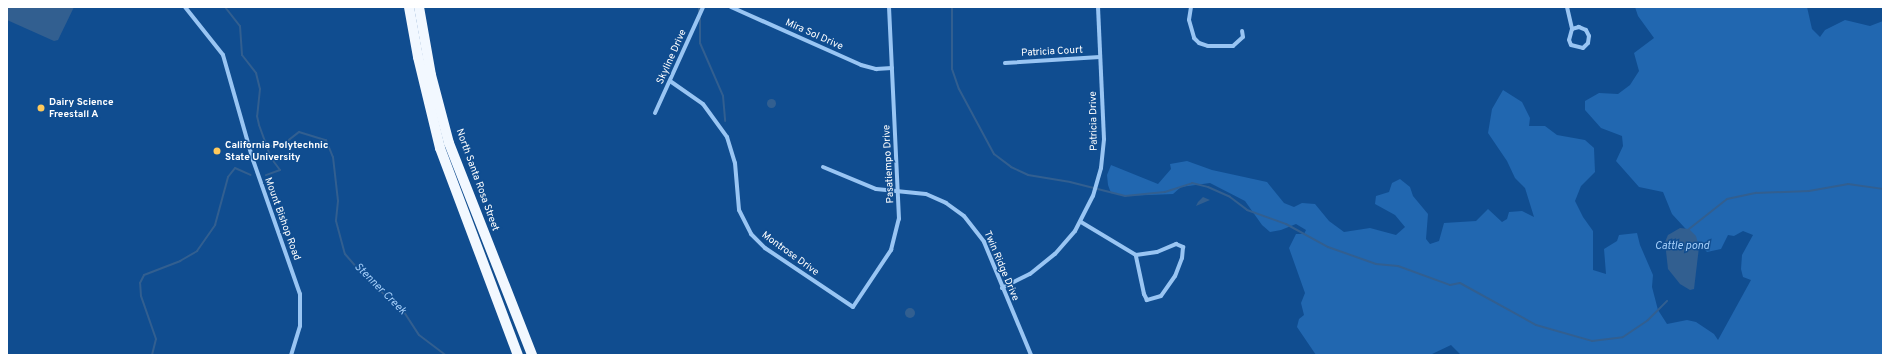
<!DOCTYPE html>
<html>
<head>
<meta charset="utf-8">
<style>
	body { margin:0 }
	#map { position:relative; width:1890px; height:362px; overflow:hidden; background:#104d90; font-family:Overpass,sans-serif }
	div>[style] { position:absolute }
	.green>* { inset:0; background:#2167b0 }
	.water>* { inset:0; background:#325f90 }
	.round { border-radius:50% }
	.stream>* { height:2px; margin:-1px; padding:0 1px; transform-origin:1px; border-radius:1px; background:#325f90 }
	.minor>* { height:4px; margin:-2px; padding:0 2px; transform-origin:2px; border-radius:2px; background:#99c5f3 }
	.trunk>* { height:10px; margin:-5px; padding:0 5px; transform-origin:5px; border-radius:5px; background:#f2f8ff }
	.dots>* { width:11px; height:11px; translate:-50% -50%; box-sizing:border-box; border:2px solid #104d90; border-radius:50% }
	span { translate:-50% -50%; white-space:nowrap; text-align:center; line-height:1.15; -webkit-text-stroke:3px #104d90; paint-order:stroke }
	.street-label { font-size:10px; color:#fff }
	.poi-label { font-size:10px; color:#fff; font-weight:700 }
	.left { translate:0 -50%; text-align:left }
	.water-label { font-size:11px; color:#a5cffa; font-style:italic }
	.frame { position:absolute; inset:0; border:8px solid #fff; pointer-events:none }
</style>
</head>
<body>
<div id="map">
	<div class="green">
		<div style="clip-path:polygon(1635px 7px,1807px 7px,1812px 29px,1820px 37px,1825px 30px,1845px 20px,1870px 26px,1883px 21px,1883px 355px,1461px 355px,1451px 345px,1430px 355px,1316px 355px,1297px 327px,1299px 319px,1304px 315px,1301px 303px,1305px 293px,1289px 248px,1296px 234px,1304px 234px,1306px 230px,1296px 224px,1281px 230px,1270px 232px,1262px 225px,1245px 201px,1210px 183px,1181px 187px,1173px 194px,1125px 196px,1111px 193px,1108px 185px,1107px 175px,1111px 165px,1158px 184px,1171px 169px,1170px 164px,1187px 161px,1212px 170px,1267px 182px,1284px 203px,1294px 207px,1302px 203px,1315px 204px,1329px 221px,1344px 232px,1370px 228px,1396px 235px,1405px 227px,1395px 215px,1375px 204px,1376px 196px,1389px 192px,1392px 183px,1400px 179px,1410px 187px,1413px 196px,1428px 214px,1426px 239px,1430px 244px,1439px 241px,1444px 223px,1476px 221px,1488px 209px,1502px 222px,1507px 219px,1509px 212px,1522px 211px,1534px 217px,1525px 188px,1515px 178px,1507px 161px,1488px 133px,1492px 109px,1503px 90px,1522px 102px,1530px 118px,1529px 126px,1545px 126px,1557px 135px,1585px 140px,1594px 148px,1595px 172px,1581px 186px,1575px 201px,1583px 217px,1593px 231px,1593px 270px,1606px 274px,1604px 249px,1617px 241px,1619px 235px,1637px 233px,1640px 245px,1653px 275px,1652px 287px,1658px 310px,1667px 324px,1687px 320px,1696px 322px,1714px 334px,1718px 340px,1751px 280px,1743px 277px,1741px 269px,1742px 255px,1753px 235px,1743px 231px,1734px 236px,1728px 235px,1721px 249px,1707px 252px,1672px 214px,1663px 192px,1639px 187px,1616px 161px,1623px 146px,1622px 136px,1601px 128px,1585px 110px,1585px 101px,1599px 93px,1618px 94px,1630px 85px,1639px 71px,1634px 53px,1654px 38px,1638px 16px)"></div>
	</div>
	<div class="water">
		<div style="clip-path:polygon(7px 7px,74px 7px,58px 40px,54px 41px,7px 20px)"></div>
		<div class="round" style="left:766.5px;top:98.5px;width:9px;height:9px"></div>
		<div style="clip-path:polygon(1203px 197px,1210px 200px,1196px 206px,1198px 202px)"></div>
		<div style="clip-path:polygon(1680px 228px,1689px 229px,1696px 236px,1699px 247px,1694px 289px,1690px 290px,1680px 284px,1668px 269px,1665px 242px,1668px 235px)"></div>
		<div class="round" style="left:905px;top:308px;width:10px;height:10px"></div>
	</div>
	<div class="stream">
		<div style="left:225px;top:7px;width:24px;rotate:52deg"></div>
		<div style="left:240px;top:26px;width:29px;rotate:86deg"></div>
		<div style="left:242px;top:55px;width:23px;rotate:52deg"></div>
		<div style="left:256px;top:73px;width:16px;rotate:76deg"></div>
		<div style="left:260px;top:89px;width:27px;rotate:96deg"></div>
		<div style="left:257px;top:116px;width:9px;rotate:77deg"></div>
		<div style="left:259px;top:125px;width:35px;rotate:70deg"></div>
		<div style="left:271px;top:158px;width:15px;rotate:53deg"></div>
		<div style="left:280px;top:170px;width:15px;rotate:160deg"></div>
		<div style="left:699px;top:7px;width:5px;rotate:90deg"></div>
		<div style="left:952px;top:7px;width:62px;rotate:90deg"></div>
		<div style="left:952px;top:69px;width:21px;rotate:71deg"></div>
		<div style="left:959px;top:89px;width:74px;rotate:61.7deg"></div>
		<div style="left:994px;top:154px;width:21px;rotate:37deg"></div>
		<div style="left:1011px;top:167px;width:19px;rotate:25deg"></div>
		<div style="left:1028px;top:175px;width:43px;rotate:9.5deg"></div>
		<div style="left:1070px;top:182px;width:57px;rotate:14.3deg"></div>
		<div style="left:1125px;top:196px;width:40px;rotate:-5.7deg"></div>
		<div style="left:1165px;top:192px;width:28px;rotate:-18deg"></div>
		<div style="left:1192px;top:183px;width:16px;rotate:14deg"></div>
		<div style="left:1208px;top:187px;width:24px;rotate:24deg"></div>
		<div style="left:1230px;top:197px;width:21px;rotate:37deg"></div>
		<div style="left:1247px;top:210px;width:41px;rotate:19.7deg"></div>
		<div style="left:1286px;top:224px;width:48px;rotate:28.7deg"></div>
		<div style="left:1328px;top:247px;width:51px;rotate:19.5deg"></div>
		<div style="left:1376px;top:264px;width:22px;rotate:5deg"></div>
		<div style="left:1398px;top:266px;width:55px;rotate:20.1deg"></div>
		<div style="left:1450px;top:285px;width:10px;rotate:-11deg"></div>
		<div style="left:1460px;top:283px;width:87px;rotate:28.9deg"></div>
		<div style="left:1536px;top:325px;width:58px;rotate:15.9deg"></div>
		<div style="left:1592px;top:341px;width:31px;rotate:-7deg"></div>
		<div style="left:1623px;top:337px;width:30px;rotate:-34deg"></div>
		<div style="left:1648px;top:320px;width:27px;rotate:-45deg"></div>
		<div style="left:700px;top:17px;width:26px;rotate:90deg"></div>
		<div style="left:700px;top:43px;width:58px;rotate:66.5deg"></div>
		<div style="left:723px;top:96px;width:25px;rotate:85deg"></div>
		<div style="left:268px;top:146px;width:13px"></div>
		<div style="left:281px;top:146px;width:23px;rotate:-38deg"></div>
		<div style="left:299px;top:132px;width:28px;rotate:17deg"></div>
		<div style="left:326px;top:140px;width:18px;rotate:68deg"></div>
		<div style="left:333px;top:157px;width:44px;rotate:83.5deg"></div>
		<div style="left:338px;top:201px;width:20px;rotate:96deg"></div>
		<div style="left:336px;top:221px;width:34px;rotate:75deg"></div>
		<div style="left:345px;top:254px;width:32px;rotate:49deg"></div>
		<div style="left:366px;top:278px;width:51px;rotate:41.8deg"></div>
		<div style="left:404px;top:312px;width:27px;rotate:57deg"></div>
		<div style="left:419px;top:335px;width:34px;rotate:37deg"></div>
		<div style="left:1689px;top:229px;width:48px;rotate:-38.3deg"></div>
		<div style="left:1727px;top:199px;width:30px;rotate:-12deg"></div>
		<div style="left:1756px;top:193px;width:53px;rotate:-2.2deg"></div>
		<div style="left:1809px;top:191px;width:40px;rotate:-10deg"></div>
		<div style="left:1848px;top:184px;width:35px;rotate:8deg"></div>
		<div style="left:152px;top:355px;width:16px;rotate:-76deg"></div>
		<div style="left:156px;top:339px;width:46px;rotate:-109.2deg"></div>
		<div style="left:141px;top:296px;width:13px;rotate:-94deg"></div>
		<div style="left:140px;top:283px;width:9px;rotate:-63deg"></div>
		<div style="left:144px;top:275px;width:39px;rotate:-21deg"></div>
		<div style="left:180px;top:261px;width:20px;rotate:-30deg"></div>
		<div style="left:197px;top:251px;width:32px;rotate:-55deg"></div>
		<div style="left:215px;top:225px;width:50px;rotate:-74.8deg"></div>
		<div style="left:228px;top:177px;width:11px;rotate:-52deg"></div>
		<div style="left:235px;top:168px;width:17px;rotate:24deg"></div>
	</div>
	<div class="minor">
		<div style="left:185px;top:7px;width:61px;rotate:51.6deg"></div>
		<div style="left:223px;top:55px;width:109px;rotate:74.1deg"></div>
		<div style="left:253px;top:160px;width:142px;rotate:70.7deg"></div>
		<div style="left:300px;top:294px;width:32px;rotate:90deg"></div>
		<div style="left:300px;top:326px;width:30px;rotate:107deg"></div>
		<div style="left:731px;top:7px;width:142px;rotate:24deg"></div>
		<div style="left:861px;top:65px;width:16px;rotate:15deg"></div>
		<div style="left:876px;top:69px;width:16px;rotate:-4deg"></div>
		<div style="left:1191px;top:7px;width:13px;rotate:99deg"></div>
		<div style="left:1189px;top:20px;width:19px;rotate:74deg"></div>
		<div style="left:1194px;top:38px;width:7px;rotate:45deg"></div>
		<div style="left:1199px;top:43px;width:9px;rotate:18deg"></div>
		<div style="left:1208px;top:46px;width:25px"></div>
		<div style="left:1233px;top:46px;width:13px;rotate:-42deg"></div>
		<div style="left:1243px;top:37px;width:6px;rotate:-99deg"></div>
		<div style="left:1567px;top:7px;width:23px;rotate:77deg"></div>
		<div style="left:1572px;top:29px;width:11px;rotate:105deg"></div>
		<div style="left:1569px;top:40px;width:5px;rotate:68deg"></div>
		<div style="left:1571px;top:45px;width:12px;rotate:14deg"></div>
		<div style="left:1583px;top:48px;width:7px;rotate:-45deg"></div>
		<div style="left:1588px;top:43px;width:7px;rotate:-82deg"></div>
		<div style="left:1589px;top:36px;width:7px;rotate:-117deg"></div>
		<div style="left:1586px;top:30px;width:8px;rotate:-157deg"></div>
		<div style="left:1579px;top:27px;width:7px;rotate:164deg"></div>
		<div style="left:1005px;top:63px;width:95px;rotate:-3.6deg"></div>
		<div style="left:670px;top:81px;width:40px;rotate:34.9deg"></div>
		<div style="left:703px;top:104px;width:41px;rotate:54deg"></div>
		<div style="left:727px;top:137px;width:27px;rotate:73deg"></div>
		<div style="left:735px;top:163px;width:47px;rotate:85.1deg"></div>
		<div style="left:739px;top:210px;width:27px;rotate:63deg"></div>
		<div style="left:751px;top:234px;width:20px;rotate:45deg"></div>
		<div style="left:765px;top:248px;width:106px;rotate:33.8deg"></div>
		<div style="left:853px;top:307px;width:69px;rotate:-56.3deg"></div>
		<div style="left:891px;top:250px;width:32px;rotate:-76deg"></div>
		<div style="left:899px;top:219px;width:212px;rotate:-92.7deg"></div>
		<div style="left:655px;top:113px;width:116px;rotate:-65.6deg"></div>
		<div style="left:823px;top:167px;width:57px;rotate:22.5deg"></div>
		<div style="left:876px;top:189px;width:50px;rotate:5.7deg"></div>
		<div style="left:926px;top:194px;width:22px;rotate:24deg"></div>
		<div style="left:946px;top:203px;width:22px;rotate:36deg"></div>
		<div style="left:964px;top:216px;width:33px;rotate:52deg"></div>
		<div style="left:984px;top:242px;width:122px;rotate:67.4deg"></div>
		<div style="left:1081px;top:222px;width:64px;rotate:31deg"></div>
		<div style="left:1176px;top:244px;width:8px;rotate:23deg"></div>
		<div style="left:1183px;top:247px;width:11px;rotate:95deg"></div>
		<div style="left:1182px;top:258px;width:19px;rotate:111deg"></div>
		<div style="left:1175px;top:276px;width:24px;rotate:125deg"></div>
		<div style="left:1161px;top:296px;width:15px;rotate:164deg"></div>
		<div style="left:1147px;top:300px;width:7px;rotate:-117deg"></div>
		<div style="left:1144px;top:294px;width:40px;rotate:-102deg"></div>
		<div style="left:1136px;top:255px;width:21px;rotate:-8deg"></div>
		<div style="left:1157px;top:252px;width:21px;rotate:-23deg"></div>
		<div style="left:1002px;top:288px;width:31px;rotate:-27deg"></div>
		<div style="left:1030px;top:274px;width:32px;rotate:-39deg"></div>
		<div style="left:1055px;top:254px;width:30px;rotate:-49deg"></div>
		<div style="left:1075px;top:231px;width:39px;rotate:-63deg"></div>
		<div style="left:1093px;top:196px;width:29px;rotate:-74deg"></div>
		<div style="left:1101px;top:168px;width:29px;rotate:-84deg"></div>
		<div style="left:1104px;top:139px;width:132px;rotate:-92.6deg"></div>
	</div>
	<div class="trunk">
		<div style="left:409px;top:7px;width:51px;rotate:79.8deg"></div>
		<div style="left:418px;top:57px;width:94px;rotate:76.4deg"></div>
		<div style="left:440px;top:148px;width:221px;rotate:69.4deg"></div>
		<div style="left:419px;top:7px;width:69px;rotate:80deg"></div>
		<div style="left:431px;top:75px;width:70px;rotate:75.2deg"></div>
		<div style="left:449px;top:143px;width:228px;rotate:68.6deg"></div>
	</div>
	<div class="dots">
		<div style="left:41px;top:108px;background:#ffc95b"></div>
		<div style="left:217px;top:151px;background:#ffc95b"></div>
	</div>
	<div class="street-label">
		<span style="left:814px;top:35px;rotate:24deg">Mira Sol Drive</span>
		<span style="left:1052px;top:52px;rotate:-3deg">Patricia Court</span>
		<span style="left:672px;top:57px;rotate:-66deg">Skyline Drive</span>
		<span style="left:1094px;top:121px;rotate:-91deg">Patricia Drive</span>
		<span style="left:889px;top:164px;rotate:-93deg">Pasatiempo Drive</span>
		<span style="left:477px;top:180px;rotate:70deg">North Santa Rosa Street</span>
		<span style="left:282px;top:219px;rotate:70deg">Mount Bishop Road</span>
		<span style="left:790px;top:254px;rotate:36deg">Montrose Drive</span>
		<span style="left:1001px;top:266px;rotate:67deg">Twin Ridge Drive</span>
	</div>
	<div class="poi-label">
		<span class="left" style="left:49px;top:108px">Dairy Science<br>Freestall A</span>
		<span class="left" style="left:225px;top:151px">California Polytechnic<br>State University</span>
	</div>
	<div class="water-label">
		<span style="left:1682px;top:246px">Cattle pond</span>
		<span style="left:380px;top:289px;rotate:45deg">Stenner Creek</span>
	</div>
	<div class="frame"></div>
</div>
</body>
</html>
